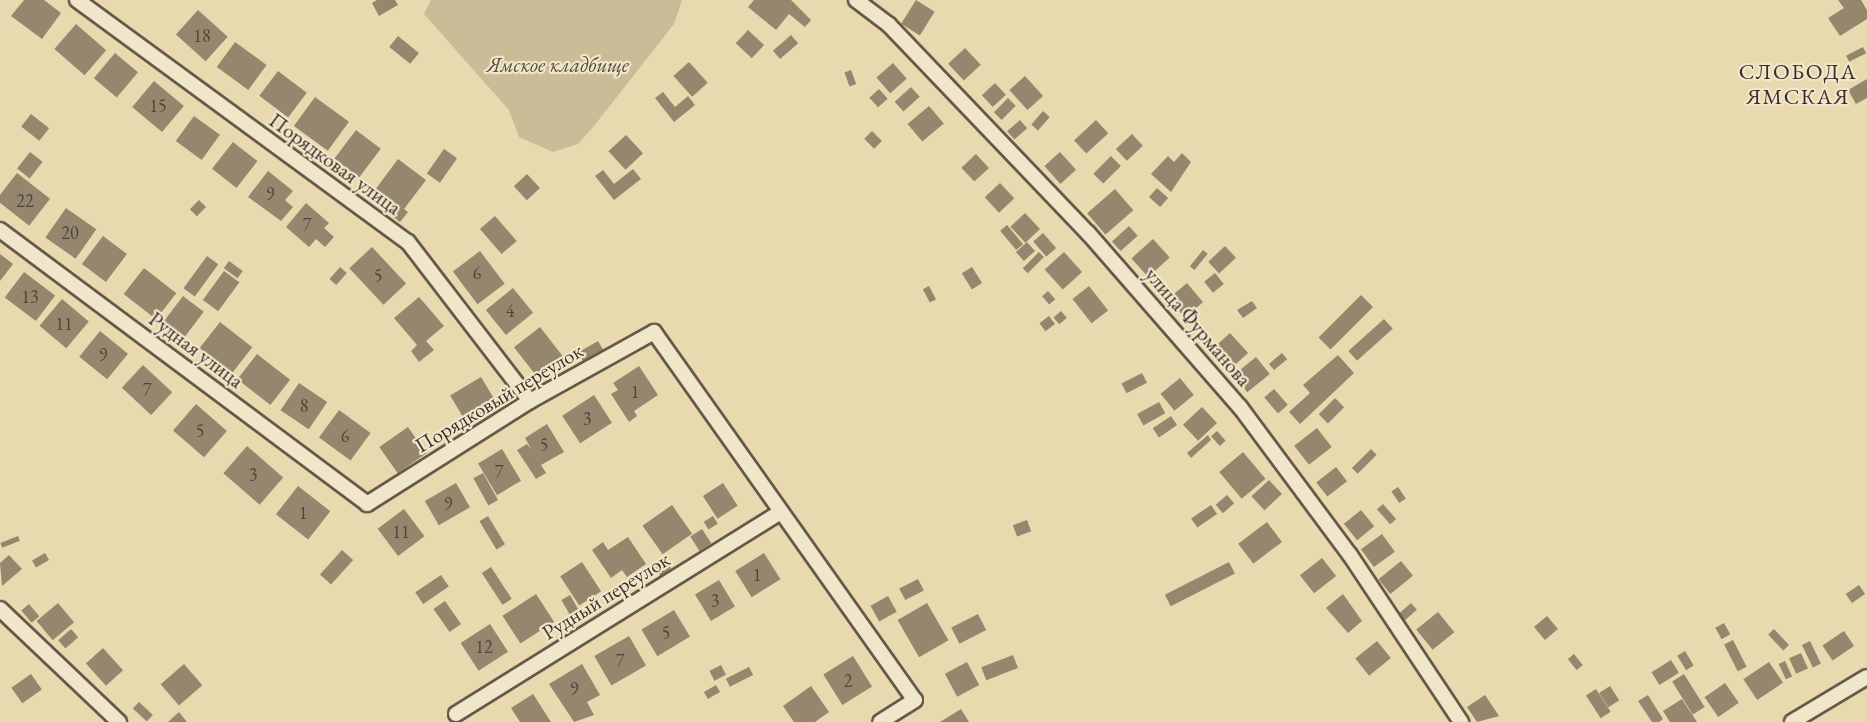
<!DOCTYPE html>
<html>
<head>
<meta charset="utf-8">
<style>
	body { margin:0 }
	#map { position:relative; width:1867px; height:722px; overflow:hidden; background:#e8d9ae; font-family:"EB Garamond",serif }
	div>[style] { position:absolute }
	.green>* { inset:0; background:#cbbc97 }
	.building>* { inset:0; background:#95876e; transform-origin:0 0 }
	.roads { filter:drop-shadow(2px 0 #66594a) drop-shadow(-2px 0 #66594a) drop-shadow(0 2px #66594a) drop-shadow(0 -2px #66594a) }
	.minor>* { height:14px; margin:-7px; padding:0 7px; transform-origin:7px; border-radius:7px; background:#f0e6ca }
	span { translate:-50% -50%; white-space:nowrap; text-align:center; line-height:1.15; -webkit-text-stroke:4.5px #f0e6ca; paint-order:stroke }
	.number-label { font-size:18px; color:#52443a }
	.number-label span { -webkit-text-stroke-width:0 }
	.park-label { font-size:21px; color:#584a3f; font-style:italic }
	.street-label { font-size:21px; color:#3b2e29 }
	.neighbourhood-label { font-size:22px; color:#3b2e29; letter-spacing:1.5px }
</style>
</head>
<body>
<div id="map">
	<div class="green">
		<div style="clip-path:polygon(431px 0,682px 0,674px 24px,594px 126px,578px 144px,553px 152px,519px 137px,509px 110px,424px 14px)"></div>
	</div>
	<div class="building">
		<div style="clip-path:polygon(24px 0,44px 0,61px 13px,42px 39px,11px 16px)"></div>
		<div style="clip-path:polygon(377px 0,395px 0,398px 5px,379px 16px,372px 3px)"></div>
		<div style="clip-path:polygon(754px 0,791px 0,811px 20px,805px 27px,789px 14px,776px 30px,748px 7px)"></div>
		<div style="left:916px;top:0;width:22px;height:28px;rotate:32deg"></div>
		<div style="clip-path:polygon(1838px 0,1861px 0,1867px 10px,1867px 19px,1840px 36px,1828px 18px,1844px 8px)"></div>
		<div style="left:198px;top:10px;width:40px;height:33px;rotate:42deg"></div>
		<div style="left:76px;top:24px;width:40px;height:33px;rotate:41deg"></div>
		<div style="left:748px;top:30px;width:22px;height:18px;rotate:43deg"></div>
		<div style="left:791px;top:35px;width:11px;height:24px;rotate:49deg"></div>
		<div style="left:398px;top:36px;width:27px;height:14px;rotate:39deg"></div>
		<div style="left:235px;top:42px;width:39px;height:31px;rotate:36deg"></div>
		<div style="left:1863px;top:47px;width:7px;height:19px;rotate:63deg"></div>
		<div style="left:965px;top:48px;width:23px;height:23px;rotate:47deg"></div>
		<div style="left:115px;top:53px;width:30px;height:33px;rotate:40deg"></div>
		<div style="left:689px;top:62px;width:28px;height:21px;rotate:48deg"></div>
		<div style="left:893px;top:63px;width:21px;height:22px;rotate:49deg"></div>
		<div style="left:851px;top:70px;width:15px;height:7px;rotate:70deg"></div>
		<div style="left:278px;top:71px;width:36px;height:31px;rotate:37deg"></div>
		<div style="left:1025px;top:76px;width:27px;height:21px;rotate:48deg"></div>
		<div style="clip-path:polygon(1867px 79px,1867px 98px,1856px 104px,1848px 90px)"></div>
		<div style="left:154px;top:81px;width:39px;height:34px;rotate:40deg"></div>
		<div style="left:995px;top:83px;width:16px;height:18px;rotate:47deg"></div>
		<div style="left:911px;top:87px;width:13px;height:22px;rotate:48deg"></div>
		<div style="left:879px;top:89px;width:13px;height:13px;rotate:48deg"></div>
		<div style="clip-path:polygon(663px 92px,675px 107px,688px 96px,695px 105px,674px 122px,655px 98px)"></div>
		<div style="left:315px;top:97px;width:42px;height:36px;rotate:36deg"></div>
		<div style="left:1008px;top:98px;width:11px;height:20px;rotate:45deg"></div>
		<div style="left:929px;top:106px;width:23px;height:28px;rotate:50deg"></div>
		<div style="left:1043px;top:111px;width:9px;height:18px;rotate:41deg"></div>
		<div style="left:31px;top:114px;width:23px;height:16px;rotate:38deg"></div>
		<div style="left:194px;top:116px;width:32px;height:31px;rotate:36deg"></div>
		<div style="left:1020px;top:120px;width:11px;height:17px;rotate:49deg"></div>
		<div style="left:1096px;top:120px;width:18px;height:30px;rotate:47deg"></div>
		<div style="left:356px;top:130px;width:31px;height:36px;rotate:37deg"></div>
		<div style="left:872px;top:131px;width:14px;height:11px;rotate:45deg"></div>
		<div style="left:1132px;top:134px;width:16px;height:22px;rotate:47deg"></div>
		<div style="left:626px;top:135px;width:25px;height:24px;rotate:47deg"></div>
		<div style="left:233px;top:142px;width:31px;height:34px;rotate:38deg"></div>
		<div style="left:444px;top:149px;width:16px;height:30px;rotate:35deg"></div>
		<div style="left:30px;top:152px;width:16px;height:21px;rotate:38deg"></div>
		<div style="left:1060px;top:152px;width:24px;height:21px;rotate:48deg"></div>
		<div style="clip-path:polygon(1182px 153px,1191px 162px,1171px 192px,1151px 174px,1168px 156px,1174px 162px)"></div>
		<div style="left:976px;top:154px;width:19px;height:20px;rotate:47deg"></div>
		<div style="left:1111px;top:156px;width:14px;height:25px;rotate:45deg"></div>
		<div style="clip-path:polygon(398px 159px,426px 180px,404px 209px,408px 212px,400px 222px,385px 210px,391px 202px,375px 190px)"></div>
		<div style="clip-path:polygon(633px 169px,641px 179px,614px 200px,595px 176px,603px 170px,614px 184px)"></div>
		<div style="clip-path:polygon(268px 171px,293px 191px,285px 200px,293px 207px,281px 221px,248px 197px)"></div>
		<div style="left:17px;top:173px;width:42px;height:34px;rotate:38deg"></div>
		<div style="left:527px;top:174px;width:19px;height:18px;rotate:47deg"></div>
		<div style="left:1000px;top:183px;width:21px;height:21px;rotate:47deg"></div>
		<div style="left:1157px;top:188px;width:15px;height:12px;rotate:42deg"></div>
		<div style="left:1115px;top:189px;width:28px;height:37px;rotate:49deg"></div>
		<div style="left:199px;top:200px;width:10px;height:13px;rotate:45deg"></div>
		<div style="clip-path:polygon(306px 203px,329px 223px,324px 228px,334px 237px,325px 247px,316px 239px,309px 247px,286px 227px)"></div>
		<div style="left:66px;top:208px;width:37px;height:36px;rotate:35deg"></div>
		<div style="left:1025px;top:213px;width:22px;height:20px;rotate:47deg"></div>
		<div style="left:495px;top:216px;width:33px;height:20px;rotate:49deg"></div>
		<div style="left:1007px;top:225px;width:25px;height:9px;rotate:50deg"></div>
		<div style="left:1129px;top:226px;width:13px;height:23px;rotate:48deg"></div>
		<div style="left:1043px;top:233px;width:20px;height:13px;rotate:49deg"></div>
		<div style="left:103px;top:236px;width:30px;height:35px;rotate:37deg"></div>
		<div style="left:1153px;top:239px;width:25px;height:29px;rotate:48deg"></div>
		<div style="left:1027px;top:242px;width:12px;height:15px;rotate:48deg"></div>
		<div style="left:1225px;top:246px;width:16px;height:23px;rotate:47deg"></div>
		<div style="left:372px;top:247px;width:50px;height:31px;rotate:47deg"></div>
		<div style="left:1203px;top:250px;width:6px;height:21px;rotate:39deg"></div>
		<div style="left:480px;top:251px;width:41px;height:34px;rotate:53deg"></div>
		<div style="left:1039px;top:252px;width:7px;height:23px;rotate:45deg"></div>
		<div style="left:1064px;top:252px;width:27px;height:26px;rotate:48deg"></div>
		<div style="clip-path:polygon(0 254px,13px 264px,0 281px)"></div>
		<div style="left:207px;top:256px;width:14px;height:40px;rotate:36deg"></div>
		<div style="left:229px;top:261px;width:17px;height:9px;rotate:36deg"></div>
		<div style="left:340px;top:267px;width:9px;height:16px;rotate:41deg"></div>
		<div style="left:972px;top:267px;width:19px;height:12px;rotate:58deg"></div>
		<div style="left:144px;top:268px;width:41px;height:33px;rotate:38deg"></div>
		<div style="left:224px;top:271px;width:19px;height:36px;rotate:36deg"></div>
		<div style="left:24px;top:272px;width:39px;height:32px;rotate:37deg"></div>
		<div style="left:1215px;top:273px;width:14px;height:14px;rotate:51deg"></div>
		<div style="left:1187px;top:283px;width:25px;height:24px;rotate:50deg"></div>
		<div style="left:929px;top:286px;width:15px;height:7px;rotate:62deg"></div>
		<div style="left:1089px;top:286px;width:31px;height:21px;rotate:52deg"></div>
		<div style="left:513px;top:288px;width:32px;height:35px;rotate:51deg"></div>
		<div style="left:1048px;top:291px;width:11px;height:8px;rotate:49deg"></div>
		<div style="left:1361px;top:295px;width:17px;height:60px;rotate:45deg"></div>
		<div style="left:183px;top:296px;width:26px;height:32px;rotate:37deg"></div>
		<div style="clip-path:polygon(419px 297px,444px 326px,426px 341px,434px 350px,419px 362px,411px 351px,417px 345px,394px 318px)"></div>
		<div style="left:62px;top:299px;width:35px;height:35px;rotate:40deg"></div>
		<div style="clip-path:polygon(1252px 301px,1257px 308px,1243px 318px,1237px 310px)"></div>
		<div style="left:1061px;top:311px;width:9px;height:10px;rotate:49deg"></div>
		<div style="left:1049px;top:316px;width:10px;height:12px;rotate:53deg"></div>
		<div style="left:1384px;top:319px;width:13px;height:48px;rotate:48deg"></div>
		<div style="left:220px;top:322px;width:41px;height:34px;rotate:38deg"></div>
		<div style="left:540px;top:327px;width:37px;height:33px;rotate:52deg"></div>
		<div style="left:100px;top:331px;width:36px;height:33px;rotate:39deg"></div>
		<div style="left:1230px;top:333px;width:27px;height:22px;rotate:48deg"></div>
		<div style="left:598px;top:341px;width:14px;height:23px;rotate:60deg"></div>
		<div style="left:1282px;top:353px;width:8px;height:17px;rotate:50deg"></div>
		<div style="left:257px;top:354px;width:42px;height:32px;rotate:38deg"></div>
		<div style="clip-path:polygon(1338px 355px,1354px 373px,1300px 424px,1289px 412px,1310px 393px,1303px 385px)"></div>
		<div style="left:1256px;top:357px;width:22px;height:29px;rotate:51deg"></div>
		<div style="left:143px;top:365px;width:40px;height:31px;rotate:43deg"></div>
		<div style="clip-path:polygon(639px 366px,658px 395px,634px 411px,637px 416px,629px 422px,611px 394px,618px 390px,613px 383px)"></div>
		<div style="left:1142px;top:373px;width:11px;height:23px;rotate:63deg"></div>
		<div style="left:481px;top:377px;width:35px;height:36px;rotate:59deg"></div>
		<div style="left:1180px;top:378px;width:22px;height:25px;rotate:51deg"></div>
		<div style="left:299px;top:383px;width:34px;height:33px;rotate:34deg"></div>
		<div style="left:1274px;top:389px;width:21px;height:13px;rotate:49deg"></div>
		<div style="left:594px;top:395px;width:33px;height:38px;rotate:57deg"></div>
		<div style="left:1335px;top:398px;width:13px;height:23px;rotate:45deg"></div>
		<div style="left:1159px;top:402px;width:13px;height:25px;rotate:61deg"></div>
		<div style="left:196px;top:404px;width:41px;height:35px;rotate:41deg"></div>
		<div style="left:1202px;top:407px;width:22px;height:26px;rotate:47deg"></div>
		<div style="left:339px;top:410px;width:39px;height:34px;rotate:36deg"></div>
		<div style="left:1171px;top:416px;width:11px;height:22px;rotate:56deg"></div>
		<div style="clip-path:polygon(547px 424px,564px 452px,541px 465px,546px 473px,536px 479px,517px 450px,527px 444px,532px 450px,525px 438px)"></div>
		<div style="left:408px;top:427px;width:32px;height:35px;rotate:55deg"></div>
		<div style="left:1317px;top:428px;width:24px;height:29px;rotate:52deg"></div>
		<div style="left:1217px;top:431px;width:13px;height:8px;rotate:48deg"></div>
		<div style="clip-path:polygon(1208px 435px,1211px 440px,1191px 458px,1187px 453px)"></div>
		<div style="left:247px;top:446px;width:48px;height:36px;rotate:41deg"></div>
		<div style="left:502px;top:449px;width:37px;height:28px;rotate:59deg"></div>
		<div style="left:1371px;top:449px;width:8px;height:27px;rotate:45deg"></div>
		<div style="left:1243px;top:452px;width:35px;height:31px;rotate:50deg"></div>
		<div style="left:1336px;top:467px;width:18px;height:25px;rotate:52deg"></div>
		<div style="left:483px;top:473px;width:31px;height:11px;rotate:61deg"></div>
		<div style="left:1269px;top:480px;width:19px;height:24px;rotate:47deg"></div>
		<div style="left:456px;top:483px;width:28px;height:36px;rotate:60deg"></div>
		<div style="left:723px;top:483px;width:27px;height:24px;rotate:57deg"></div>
		<div style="left:298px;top:486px;width:41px;height:36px;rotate:38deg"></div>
		<div style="left:1398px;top:487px;width:14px;height:8px;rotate:56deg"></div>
		<div style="left:1227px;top:495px;width:11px;height:15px;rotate:49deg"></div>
		<div style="left:1383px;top:504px;width:20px;height:8px;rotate:49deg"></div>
		<div style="left:672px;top:505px;width:35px;height:36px;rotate:55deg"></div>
		<div style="left:1211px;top:505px;width:11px;height:24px;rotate:56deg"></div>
		<div style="left:404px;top:509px;width:34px;height:33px;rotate:53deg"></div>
		<div style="left:1361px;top:510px;width:21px;height:22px;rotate:51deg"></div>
		<div style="left:488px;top:516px;width:33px;height:10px;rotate:59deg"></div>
		<div style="left:713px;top:516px;width:9px;height:11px;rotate:58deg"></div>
		<div style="left:1027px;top:520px;width:12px;height:15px;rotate:70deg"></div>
		<div style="left:1267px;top:522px;width:25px;height:36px;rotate:53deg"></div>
		<div style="left:702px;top:529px;width:17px;height:14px;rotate:57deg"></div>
		<div style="left:1382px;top:534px;width:22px;height:26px;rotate:54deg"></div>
		<div style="left:18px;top:536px;width:5px;height:19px;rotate:68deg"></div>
		<div style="clip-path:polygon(628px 537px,646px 564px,627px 577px,622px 570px,611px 578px,592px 550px,603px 542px,608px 550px)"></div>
		<div style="left:342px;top:550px;width:15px;height:33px;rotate:42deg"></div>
		<div style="left:45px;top:553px;width:8px;height:15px;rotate:60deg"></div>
		<div style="left:764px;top:553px;width:31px;height:34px;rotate:58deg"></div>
		<div style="clip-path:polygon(9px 555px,22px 569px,2px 586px,0 563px)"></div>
		<div style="left:1322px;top:558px;width:23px;height:28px;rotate:52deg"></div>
		<div style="left:664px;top:560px;width:11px;height:13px;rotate:49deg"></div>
		<div style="left:1401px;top:561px;width:19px;height:29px;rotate:51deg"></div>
		<div style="left:582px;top:562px;width:35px;height:26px;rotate:57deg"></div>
		<div style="left:1229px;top:562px;width:13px;height:72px;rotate:63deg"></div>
		<div style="left:491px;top:567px;width:38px;height:11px;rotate:57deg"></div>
		<div style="left:441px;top:575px;width:14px;height:31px;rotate:56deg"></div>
		<div style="left:918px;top:579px;width:13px;height:21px;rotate:63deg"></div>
		<div style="left:719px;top:580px;width:31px;height:28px;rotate:59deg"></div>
		<div style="left:1859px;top:585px;width:11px;height:16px;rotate:56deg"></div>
		<div style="left:536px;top:594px;width:33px;height:40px;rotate:57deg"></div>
		<div style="clip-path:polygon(1343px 594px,1362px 621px,1348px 633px,1326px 608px)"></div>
		<div style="left:570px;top:595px;width:24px;height:10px;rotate:60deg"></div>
		<div style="left:888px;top:596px;width:18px;height:20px;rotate:61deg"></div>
		<div style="left:445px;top:601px;width:28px;height:14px;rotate:55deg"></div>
		<div style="left:58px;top:603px;width:25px;height:28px;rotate:50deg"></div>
		<div style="left:927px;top:603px;width:43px;height:34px;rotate:60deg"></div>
		<div style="left:1411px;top:603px;width:9px;height:17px;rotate:49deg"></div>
		<div style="left:29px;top:604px;width:16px;height:10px;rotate:50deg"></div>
		<div style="left:674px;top:610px;width:31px;height:38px;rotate:59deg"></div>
		<div style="left:1438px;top:612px;width:26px;height:28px;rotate:51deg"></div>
		<div style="left:978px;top:614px;width:18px;height:30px;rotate:63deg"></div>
		<div style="left:1547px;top:616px;width:17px;height:17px;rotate:50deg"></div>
		<div style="left:1724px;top:623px;width:13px;height:10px;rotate:61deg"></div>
		<div style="left:490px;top:624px;width:33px;height:35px;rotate:57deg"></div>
		<div style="left:71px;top:629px;width:11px;height:17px;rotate:49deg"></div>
		<div style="left:1774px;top:629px;width:22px;height:8px;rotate:47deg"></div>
		<div style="left:1844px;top:631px;width:18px;height:26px;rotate:56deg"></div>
		<div style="left:629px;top:636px;width:34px;height:40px;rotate:60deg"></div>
		<div style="left:1733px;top:640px;width:30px;height:10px;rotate:63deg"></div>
		<div style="left:1377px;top:641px;width:22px;height:28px;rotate:51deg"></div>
		<div style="left:1810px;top:641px;width:25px;height:9px;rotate:64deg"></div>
		<div style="left:103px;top:648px;width:30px;height:23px;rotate:48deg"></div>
		<div style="left:1685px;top:651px;width:17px;height:9px;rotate:59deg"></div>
		<div style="left:1801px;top:653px;width:17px;height:13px;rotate:66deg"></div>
		<div style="left:1574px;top:654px;width:14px;height:8px;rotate:51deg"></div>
		<div style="left:1013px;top:655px;width:14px;height:34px;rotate:69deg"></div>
		<div style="left:853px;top:656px;width:36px;height:35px;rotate:58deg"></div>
		<div style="left:1671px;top:660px;width:15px;height:23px;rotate:58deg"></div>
		<div style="left:1785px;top:661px;width:17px;height:7px;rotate:65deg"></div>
		<div style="left:967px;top:662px;width:26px;height:25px;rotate:62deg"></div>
		<div style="left:1769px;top:662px;width:25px;height:31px;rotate:56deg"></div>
		<div style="left:184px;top:664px;width:28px;height:31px;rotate:49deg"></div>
		<div style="clip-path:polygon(582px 664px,600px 695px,587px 702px,594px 715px,574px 722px,549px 684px)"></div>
		<div style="left:721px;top:665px;width:11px;height:13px;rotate:63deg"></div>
		<div style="left:749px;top:667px;width:9px;height:26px;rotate:63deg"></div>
		<div style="left:31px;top:674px;width:19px;height:24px;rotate:55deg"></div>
		<div style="left:1684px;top:674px;width:39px;height:14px;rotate:58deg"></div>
		<div style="left:1725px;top:683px;width:24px;height:25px;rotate:55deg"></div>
		<div style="left:716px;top:685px;width:8px;height:14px;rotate:60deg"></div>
		<div style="clip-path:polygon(811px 686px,829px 712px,815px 722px,794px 722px,783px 706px)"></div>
		<div style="left:1610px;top:686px;width:17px;height:13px;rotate:57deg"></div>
		<div style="left:1596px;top:689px;width:27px;height:12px;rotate:57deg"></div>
		<div style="clip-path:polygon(533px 694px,551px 722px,520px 722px,511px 708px)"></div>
		<div style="clip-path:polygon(1485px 695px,1499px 716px,1477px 722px,1467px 707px)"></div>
		<div style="clip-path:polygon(1648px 695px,1663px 719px,1659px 722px,1652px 722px,1638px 701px)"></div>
		<div style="clip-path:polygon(1682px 699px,1697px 722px,1670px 722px,1663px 711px)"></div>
		<div style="left:139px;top:702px;width:19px;height:9px;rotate:43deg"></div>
		<div style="clip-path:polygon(961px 709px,969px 722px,940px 722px)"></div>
		<div style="clip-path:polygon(179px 712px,187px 722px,168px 722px)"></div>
	</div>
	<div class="roads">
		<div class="minor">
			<div style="left:77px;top:0;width:410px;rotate:36.2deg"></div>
			<div style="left:408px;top:242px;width:200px;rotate:52.5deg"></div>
			<div style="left:856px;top:0;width:41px;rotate:37.1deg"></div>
			<div style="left:889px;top:25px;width:288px;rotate:46.3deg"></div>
			<div style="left:1088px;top:233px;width:231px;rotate:48.9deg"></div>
			<div style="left:1240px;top:407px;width:184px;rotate:53.4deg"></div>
			<div style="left:1350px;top:555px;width:201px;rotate:56.4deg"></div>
			<div style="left:0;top:230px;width:458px;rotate:36.7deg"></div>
			<div style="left:367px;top:504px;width:193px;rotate:-32.3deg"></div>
			<div style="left:530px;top:401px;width:142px;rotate:-29.1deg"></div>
			<div style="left:654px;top:332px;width:451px;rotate:54.7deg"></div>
			<div style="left:915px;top:700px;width:41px;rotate:147.8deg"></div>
			<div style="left:0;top:609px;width:164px;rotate:43.5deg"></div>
			<div style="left:456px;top:714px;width:380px;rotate:-31.9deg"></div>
			<div style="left:1792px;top:722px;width:87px;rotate:-31deg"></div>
		</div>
	</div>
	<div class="number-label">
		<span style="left:202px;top:36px">18</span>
		<span style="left:158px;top:106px">15</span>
		<span style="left:270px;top:194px">9</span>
		<span style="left:25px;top:201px">22</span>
		<span style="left:307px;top:225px">7</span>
		<span style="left:70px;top:233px">20</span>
		<span style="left:477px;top:273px">6</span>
		<span style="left:378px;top:276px">5</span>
		<span style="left:30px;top:297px">13</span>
		<span style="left:510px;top:311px">4</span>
		<span style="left:64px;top:324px">11</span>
		<span style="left:103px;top:355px">9</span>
		<span style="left:147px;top:390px">7</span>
		<span style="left:635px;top:392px">1</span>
		<span style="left:304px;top:406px">8</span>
		<span style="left:587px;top:419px">3</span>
		<span style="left:200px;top:431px">5</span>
		<span style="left:345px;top:436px">6</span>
		<span style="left:544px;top:445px">5</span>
		<span style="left:499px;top:472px">7</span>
		<span style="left:253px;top:475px">3</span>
		<span style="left:448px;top:504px">9</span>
		<span style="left:303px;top:513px">1</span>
		<span style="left:401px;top:532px">11</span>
		<span style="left:757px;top:575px">1</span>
		<span style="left:715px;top:601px">3</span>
		<span style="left:666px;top:633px">5</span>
		<span style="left:484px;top:647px">12</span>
		<span style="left:620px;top:661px">7</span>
		<span style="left:848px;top:681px">2</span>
		<span style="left:574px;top:689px">9</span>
	</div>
	<div class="park-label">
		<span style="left:558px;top:65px">Ямское кладбище</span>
	</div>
	<div class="street-label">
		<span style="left:335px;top:164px;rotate:36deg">Порядковая улица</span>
		<span style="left:1198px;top:327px;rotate:49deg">улица Фурманова</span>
		<span style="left:196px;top:350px;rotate:37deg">Рудная улица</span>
		<span style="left:499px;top:398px;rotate:-31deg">Порядковый переулок</span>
		<span style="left:606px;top:596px;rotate:-32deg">Рудный переулок</span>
	</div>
	<div class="neighbourhood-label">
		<span style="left:1798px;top:84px">СЛОБОДА<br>ЯМСКАЯ</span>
	</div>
</div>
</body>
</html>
